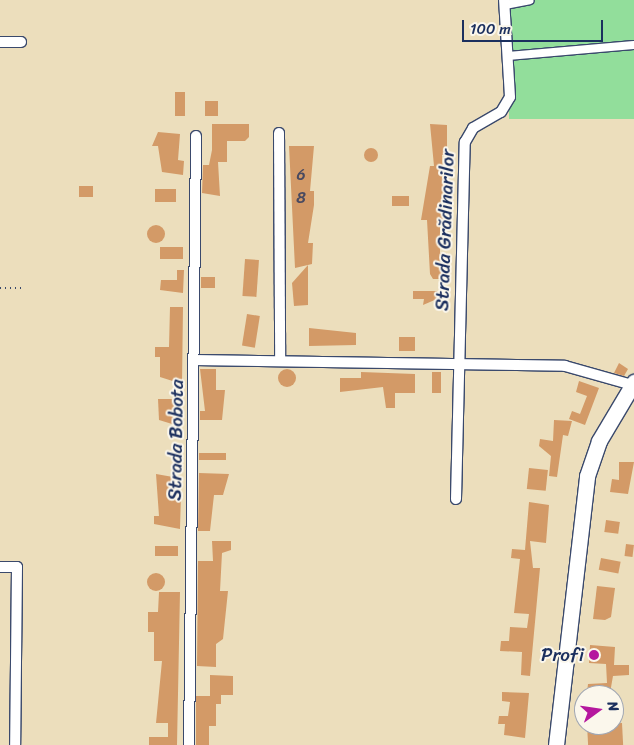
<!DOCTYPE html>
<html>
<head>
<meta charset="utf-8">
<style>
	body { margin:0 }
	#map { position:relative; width:634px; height:745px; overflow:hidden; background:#ecdebc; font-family:Sriracha,sans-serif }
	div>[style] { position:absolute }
	.green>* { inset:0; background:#92de9b; transform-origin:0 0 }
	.building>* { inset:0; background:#d39a67; transform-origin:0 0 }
	.round { border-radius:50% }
	.path>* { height:2px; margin-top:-1px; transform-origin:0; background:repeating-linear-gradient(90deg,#3a496c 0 1px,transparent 0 5px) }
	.roads { filter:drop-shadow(1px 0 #3a496c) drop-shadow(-1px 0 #3a496c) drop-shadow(0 1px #3a496c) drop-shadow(0 -1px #3a496c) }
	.pedestrian>* { height:8px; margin:-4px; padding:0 4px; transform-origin:4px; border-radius:4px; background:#fff }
	.minor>* { height:10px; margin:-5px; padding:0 5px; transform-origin:5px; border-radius:5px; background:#fff }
	.secondary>* { height:15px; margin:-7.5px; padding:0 7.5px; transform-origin:7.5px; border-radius:7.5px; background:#fff }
	.dots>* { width:14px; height:14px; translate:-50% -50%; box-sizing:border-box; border:2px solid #fbf7ec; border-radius:50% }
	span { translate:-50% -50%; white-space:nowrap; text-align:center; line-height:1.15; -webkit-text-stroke:4px #fbf7ec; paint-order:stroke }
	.number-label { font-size:16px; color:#494a60 }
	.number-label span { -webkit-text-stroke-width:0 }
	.street-label { font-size:19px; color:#1b2f5e }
	.poi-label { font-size:19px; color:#1b2f5e }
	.right { translate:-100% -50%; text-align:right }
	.north { position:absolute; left:574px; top:685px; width:50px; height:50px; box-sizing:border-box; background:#fbf7ec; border:1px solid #a1a7b3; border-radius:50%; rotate:76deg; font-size:14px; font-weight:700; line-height:20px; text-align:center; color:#1b2f5e }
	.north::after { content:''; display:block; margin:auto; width:18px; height:22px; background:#b5179e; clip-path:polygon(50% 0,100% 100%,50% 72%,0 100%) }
	.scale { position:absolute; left:462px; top:20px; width:141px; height:22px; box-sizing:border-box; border:2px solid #1b2f5e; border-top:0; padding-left:6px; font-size:15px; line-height:18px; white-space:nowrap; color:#1b2f5e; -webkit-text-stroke:4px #fbf7ec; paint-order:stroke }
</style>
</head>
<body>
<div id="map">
	<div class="green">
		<div style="left:509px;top:0;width:125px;height:119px"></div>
	</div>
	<div class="building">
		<div style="left:175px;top:92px;width:10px;height:24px"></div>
		<div style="left:205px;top:101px;width:13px;height:15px"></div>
		<div style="clip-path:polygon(212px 124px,249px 124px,249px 137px,245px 141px,227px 141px,227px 162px,218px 162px,220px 196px,202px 193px,203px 165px,209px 165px,212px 150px)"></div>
		<div style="clip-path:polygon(430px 124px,447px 125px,447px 155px,442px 155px,446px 221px,440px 220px,440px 253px,447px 253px,443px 279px,433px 279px,430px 274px,427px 220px,421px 220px,430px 166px,434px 166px)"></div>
		<div style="clip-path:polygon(158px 132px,180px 134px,178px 160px,184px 161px,183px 175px,162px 172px,158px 146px,152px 146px)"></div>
		<div style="clip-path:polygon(289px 146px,314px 146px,310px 191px,314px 191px,314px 205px,308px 243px,313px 243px,312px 264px,295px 268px)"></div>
		<div class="round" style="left:364px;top:148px;width:14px;height:14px"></div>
		<div style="left:79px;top:186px;width:14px;height:11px"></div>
		<div style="left:155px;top:189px;width:21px;height:13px"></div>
		<div style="left:392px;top:196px;width:17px;height:10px"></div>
		<div class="round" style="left:147px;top:225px;width:18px;height:18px"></div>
		<div style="left:160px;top:247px;width:23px;height:12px"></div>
		<div style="left:245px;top:259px;width:14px;height:37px;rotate:4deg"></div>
		<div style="clip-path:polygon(308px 265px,308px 305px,294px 306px,292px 283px)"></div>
		<div style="clip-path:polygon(177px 270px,184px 270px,183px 293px,160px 290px,161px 280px,177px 280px)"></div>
		<div style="left:201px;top:277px;width:14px;height:11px"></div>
		<div style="clip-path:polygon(413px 291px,437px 291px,437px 299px,423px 305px,424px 299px,413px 299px)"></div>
		<div style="clip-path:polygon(170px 307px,183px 307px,182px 384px,160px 377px,160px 357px,155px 357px,155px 347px,169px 347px)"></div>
		<div style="left:247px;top:314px;width:13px;height:32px;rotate:9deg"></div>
		<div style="clip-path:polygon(309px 328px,356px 333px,356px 345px,309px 346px)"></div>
		<div style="left:399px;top:337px;width:16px;height:14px"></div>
		<div style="clip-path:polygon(619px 363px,628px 369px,624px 376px,614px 373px)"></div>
		<div style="clip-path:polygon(200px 369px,216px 369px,216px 390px,225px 390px,222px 420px,200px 420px,200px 411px,205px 411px)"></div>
		<div class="round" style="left:278px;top:369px;width:18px;height:18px"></div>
		<div style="clip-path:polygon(361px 372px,415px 374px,415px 393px,395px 393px,395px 408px,386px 408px,383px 387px,340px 392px,340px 378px,361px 378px)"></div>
		<div style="left:432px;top:372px;width:9px;height:21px"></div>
		<div style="clip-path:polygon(579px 381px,599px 388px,585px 425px,569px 419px,572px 411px,580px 414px,587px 396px,576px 392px)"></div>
		<div style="clip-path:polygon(158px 399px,182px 399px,182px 427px,159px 420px)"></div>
		<div style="clip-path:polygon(554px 420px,572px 421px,568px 436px,563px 435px,557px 477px,549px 476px,551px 456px,539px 446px,540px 439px,553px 441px)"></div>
		<div style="left:199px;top:453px;width:27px;height:7px"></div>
		<div style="clip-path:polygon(619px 462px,634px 462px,628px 494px,610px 492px,612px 479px,619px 480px)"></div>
		<div style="left:529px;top:468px;width:19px;height:21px;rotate:6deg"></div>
		<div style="clip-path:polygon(199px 473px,229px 474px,223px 495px,214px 495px,210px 531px,198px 531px)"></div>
		<div style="clip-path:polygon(156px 474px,173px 477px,173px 494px,181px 494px,180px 529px,154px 524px,154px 516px,159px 516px)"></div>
		<div style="clip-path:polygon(529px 502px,549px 505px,546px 543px,530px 541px,533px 568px,540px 568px,530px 676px,521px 675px,522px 652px,500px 651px,501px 641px,509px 641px,510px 627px,527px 628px,529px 614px,514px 613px,520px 559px,511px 558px,512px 549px,525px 550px)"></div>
		<div style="left:606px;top:520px;width:14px;height:12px;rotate:8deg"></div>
		<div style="clip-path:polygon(212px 541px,231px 541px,231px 550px,222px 553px,220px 591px,228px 591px,223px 639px,216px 644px,216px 667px,197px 666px,198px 561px,213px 561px)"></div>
		<div style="left:626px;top:544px;width:8px;height:12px;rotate:7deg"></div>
		<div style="left:155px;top:546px;width:23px;height:10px"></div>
		<div style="left:601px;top:558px;width:20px;height:12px;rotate:11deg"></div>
		<div class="round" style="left:147px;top:573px;width:18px;height:18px"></div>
		<div style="clip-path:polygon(597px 586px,615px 588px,611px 617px,605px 620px,593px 619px)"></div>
		<div style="clip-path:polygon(159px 592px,180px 592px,177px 745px,149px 745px,149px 737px,168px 737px,168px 723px,156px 723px,162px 661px,154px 661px,154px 632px,148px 632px,148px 612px,158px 612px)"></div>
		<div style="clip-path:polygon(590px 645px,615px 647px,614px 665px,629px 665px,629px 675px,613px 676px,610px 693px,587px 693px,588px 684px,607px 683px,606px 664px,589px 663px)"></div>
		<div style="clip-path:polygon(210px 675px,233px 676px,233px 695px,221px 695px,221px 704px,216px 704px,216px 726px,209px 726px,209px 745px,196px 745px,196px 696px,210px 696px)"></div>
		<div style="clip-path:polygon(502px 692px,529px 693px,525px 738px,504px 735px,505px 724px,498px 724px,499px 716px,508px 716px,510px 702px,502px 701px)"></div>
		<div style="left:622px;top:723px;width:22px;height:35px;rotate:87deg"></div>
	</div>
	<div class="path">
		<div style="left:0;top:288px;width:23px"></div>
	</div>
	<div class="roads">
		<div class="pedestrian">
			<div style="left:505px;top:5px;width:25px;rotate:-11deg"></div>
			<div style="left:508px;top:56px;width:126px;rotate:-5deg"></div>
		</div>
		<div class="minor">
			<div style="left:0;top:42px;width:21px"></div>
			<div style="left:279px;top:133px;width:228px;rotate:89.7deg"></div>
			<div style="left:194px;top:360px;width:371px;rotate:0.9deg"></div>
			<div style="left:565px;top:366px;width:70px;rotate:15.8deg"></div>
			<div style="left:456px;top:499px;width:357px;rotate:-88.6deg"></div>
			<div style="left:465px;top:142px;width:16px;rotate:-60deg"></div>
			<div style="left:473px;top:128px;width:32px;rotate:-30deg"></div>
			<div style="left:501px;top:112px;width:17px;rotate:-59deg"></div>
			<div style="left:510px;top:97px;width:97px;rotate:-93.5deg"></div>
			<div style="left:0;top:567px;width:17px"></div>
			<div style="left:17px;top:567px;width:178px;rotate:90.6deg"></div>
			<div style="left:189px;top:745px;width:609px;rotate:-89.34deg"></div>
		</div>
		<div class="secondary">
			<div style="left:556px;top:745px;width:271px;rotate:-83.4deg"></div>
			<div style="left:587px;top:476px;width:37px;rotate:-71deg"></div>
			<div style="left:599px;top:441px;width:69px;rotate:-59.3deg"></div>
		</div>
	</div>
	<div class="dots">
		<div style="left:594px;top:655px;background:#b5179e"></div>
	</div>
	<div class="number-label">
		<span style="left:301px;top:175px">6</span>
		<span style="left:301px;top:198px">8</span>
	</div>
	<div class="street-label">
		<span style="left:445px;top:230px;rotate:-88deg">Strada Grădinarilor</span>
		<span style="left:176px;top:440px;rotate:-89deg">Strada Bobota</span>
	</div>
	<div class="poi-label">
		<span class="right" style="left:584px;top:655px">Profi</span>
	</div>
	<div class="north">N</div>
	<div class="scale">100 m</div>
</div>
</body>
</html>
